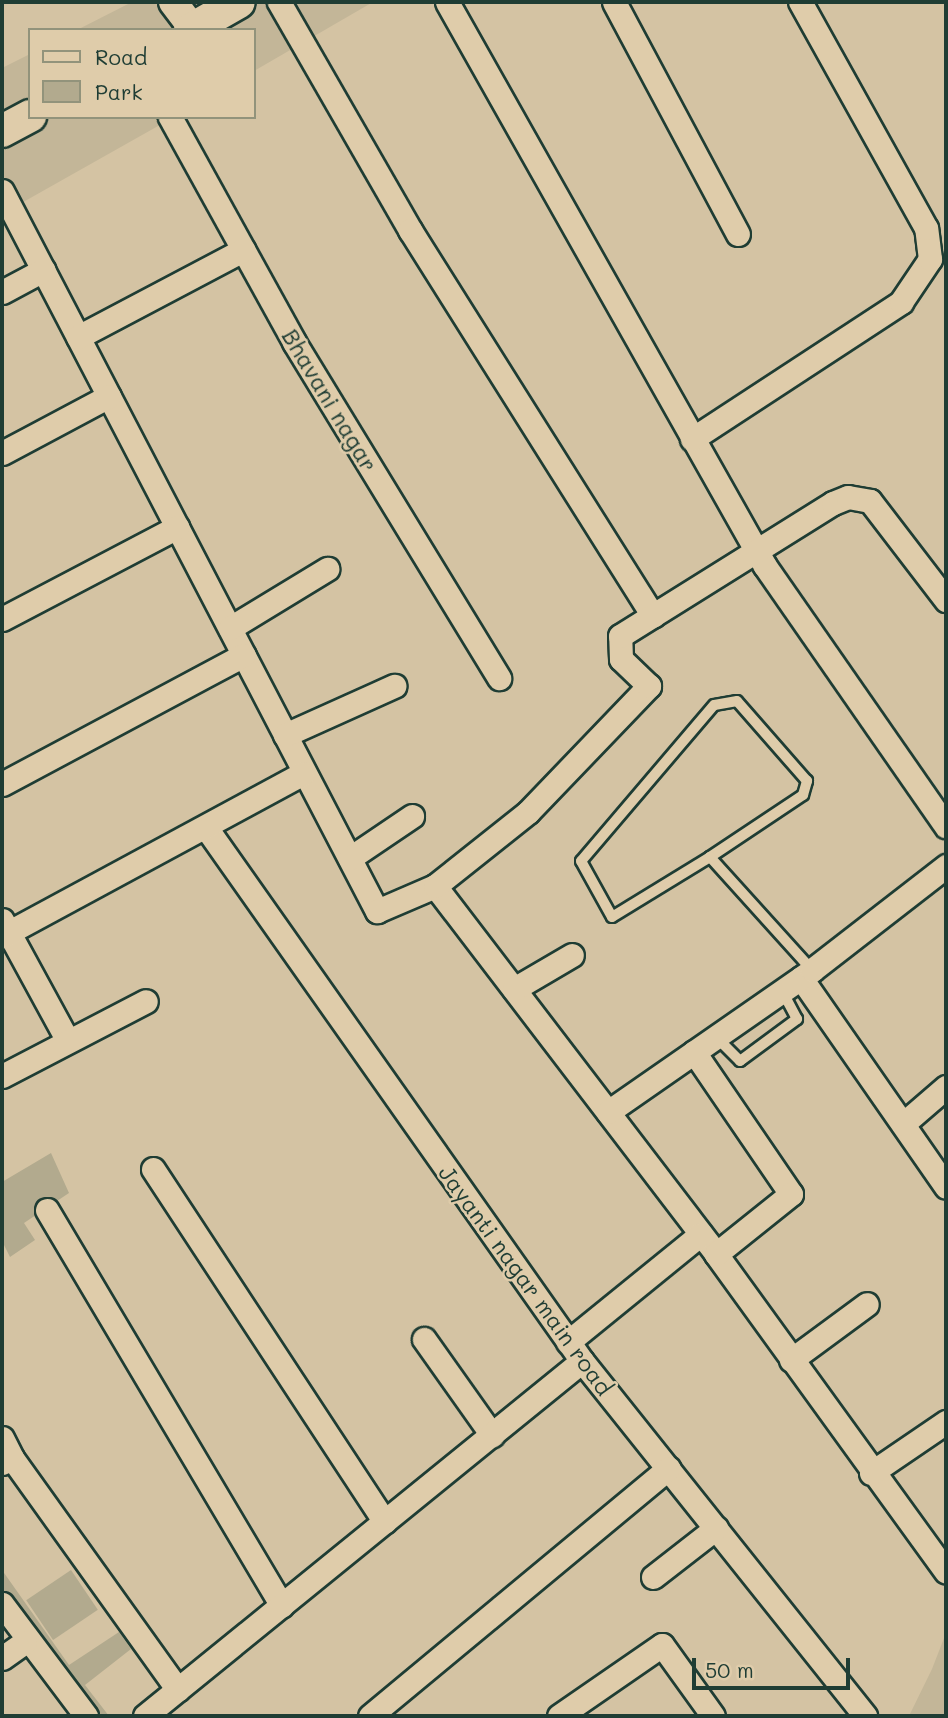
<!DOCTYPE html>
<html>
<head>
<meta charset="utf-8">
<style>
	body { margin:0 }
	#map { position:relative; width:948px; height:1718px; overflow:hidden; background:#d4c3a3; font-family:Mali,sans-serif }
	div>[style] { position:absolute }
	.built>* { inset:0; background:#c3b698 }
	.green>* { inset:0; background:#b2aa8e; transform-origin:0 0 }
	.roads { filter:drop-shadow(2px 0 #1f3d34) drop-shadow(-2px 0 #1f3d34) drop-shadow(0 2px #1f3d34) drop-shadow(0 -2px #1f3d34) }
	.service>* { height:10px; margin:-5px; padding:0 5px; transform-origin:5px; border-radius:5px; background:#dfccaa }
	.minor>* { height:23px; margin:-11.5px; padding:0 11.5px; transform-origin:11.5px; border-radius:11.5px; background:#dfccaa }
	.tertiary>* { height:28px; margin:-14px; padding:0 14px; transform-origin:14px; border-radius:14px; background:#dfccaa }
	.secondary>* { height:32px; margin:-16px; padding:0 16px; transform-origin:16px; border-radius:16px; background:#dfccaa }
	span { translate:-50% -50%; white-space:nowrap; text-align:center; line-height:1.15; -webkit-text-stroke:5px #dfccaa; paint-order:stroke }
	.street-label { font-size:23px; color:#1f3d34 }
	.frame { position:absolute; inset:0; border:4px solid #1f3d34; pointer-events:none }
	.legend { position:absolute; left:28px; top:28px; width:228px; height:91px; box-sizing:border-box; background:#dfccaa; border:2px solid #92937b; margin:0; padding:9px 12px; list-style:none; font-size:21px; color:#1f3d34 }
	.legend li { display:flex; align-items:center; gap:14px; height:35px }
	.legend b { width:35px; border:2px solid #92937b }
	.scale { position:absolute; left:692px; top:1658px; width:158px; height:32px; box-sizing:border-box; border:4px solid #1f3d34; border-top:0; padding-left:9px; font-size:21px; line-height:24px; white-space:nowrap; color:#1f3d34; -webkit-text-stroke:5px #dfccaa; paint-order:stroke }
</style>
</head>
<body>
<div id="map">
	<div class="built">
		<div style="clip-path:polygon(132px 2px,373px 2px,254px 71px,254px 30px,77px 30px)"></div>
		<div style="clip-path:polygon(30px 54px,30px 117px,174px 117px,2px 214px,2px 68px)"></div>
		<div style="clip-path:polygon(946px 1633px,946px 1716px,909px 1716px,932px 1669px)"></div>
	</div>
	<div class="green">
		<div style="clip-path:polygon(51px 1153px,69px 1193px,24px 1223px,35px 1240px,10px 1257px,2px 1241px,2px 1182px)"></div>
		<div style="clip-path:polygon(2px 1570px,69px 1665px,119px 1632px,131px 1649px,85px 1685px,109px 1716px,92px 1716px,2px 1593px)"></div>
		<div style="left:71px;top:1570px;width:48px;height:54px;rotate:56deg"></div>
	</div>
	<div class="roads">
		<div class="service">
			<div style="left:710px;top:857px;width:112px;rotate:-33.7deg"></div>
			<div style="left:803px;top:795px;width:15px;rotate:-74deg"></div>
			<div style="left:807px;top:781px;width:106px;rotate:-131.2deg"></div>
			<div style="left:737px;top:701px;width:23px;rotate:170deg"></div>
			<div style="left:714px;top:705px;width:205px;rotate:130.4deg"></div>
			<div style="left:581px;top:861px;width:64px;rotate:61deg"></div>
			<div style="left:612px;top:917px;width:115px;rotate:-31.5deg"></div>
			<div style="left:710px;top:857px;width:152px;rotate:47.9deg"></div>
			<div style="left:716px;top:1037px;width:34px;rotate:45deg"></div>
			<div style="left:740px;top:1061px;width:71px;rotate:-36.4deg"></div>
			<div style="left:797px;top:1019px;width:32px;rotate:-118deg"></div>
		</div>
		<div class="minor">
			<div style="left:279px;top:2px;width:263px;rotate:60.1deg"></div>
			<div style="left:410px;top:230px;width:456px;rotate:57.8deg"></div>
			<div style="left:447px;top:2px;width:647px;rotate:60.58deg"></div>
			<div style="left:765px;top:566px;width:317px;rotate:55.2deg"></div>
			<div style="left:614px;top:2px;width:263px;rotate:61.9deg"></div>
			<div style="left:170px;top:117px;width:257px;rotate:61.1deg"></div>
			<div style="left:294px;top:342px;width:394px;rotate:58.6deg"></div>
			<div style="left:2px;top:191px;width:812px;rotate:62.49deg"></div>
			<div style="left:377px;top:911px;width:63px;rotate:-23.3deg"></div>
			<div style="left:435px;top:886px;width:463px;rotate:52.6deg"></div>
			<div style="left:716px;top:1254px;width:392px;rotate:54.1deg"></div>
			<div style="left:2px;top:292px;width:47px;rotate:-28.2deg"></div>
			<div style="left:78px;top:337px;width:187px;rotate:-27.8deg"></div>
			<div style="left:692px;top:439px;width:250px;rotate:-33.2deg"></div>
			<div style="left:901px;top:302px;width:52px;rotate:-56deg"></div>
			<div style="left:930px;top:259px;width:31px;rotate:-97deg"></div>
			<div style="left:926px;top:228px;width:259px;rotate:-119.1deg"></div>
			<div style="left:2px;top:453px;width:121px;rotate:-28deg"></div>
			<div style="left:2px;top:619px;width:198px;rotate:-27.7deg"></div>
			<div style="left:230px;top:628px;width:114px;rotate:-31.3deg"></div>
			<div style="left:285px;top:735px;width:120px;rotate:-24.2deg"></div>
			<div style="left:2px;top:784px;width:274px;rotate:-28.1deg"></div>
			<div style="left:207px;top:829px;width:651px;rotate:54.82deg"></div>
			<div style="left:582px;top:1361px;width:454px;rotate:51.4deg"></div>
			<div style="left:350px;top:858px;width:75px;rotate:-34.1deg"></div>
			<div style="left:435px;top:886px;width:119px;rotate:-38.5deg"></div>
			<div style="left:528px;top:812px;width:175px;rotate:-46.2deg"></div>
			<div style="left:649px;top:686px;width:39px;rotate:-136deg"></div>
			<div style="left:621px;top:659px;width:23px;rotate:-92deg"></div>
			<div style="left:620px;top:636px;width:251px;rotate:-32deg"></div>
			<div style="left:833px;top:503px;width:16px;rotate:-22deg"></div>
			<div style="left:848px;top:497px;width:22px;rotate:10deg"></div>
			<div style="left:870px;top:501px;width:125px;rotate:52.5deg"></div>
			<div style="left:2px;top:920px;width:136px;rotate:61.4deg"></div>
			<div style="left:2px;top:936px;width:341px;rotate:-28.4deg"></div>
			<div style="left:801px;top:978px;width:254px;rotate:55.2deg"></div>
			<div style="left:514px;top:989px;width:67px;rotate:-30.4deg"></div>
			<div style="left:694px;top:1052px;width:172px;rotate:55.7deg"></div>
			<div style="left:791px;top:1194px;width:96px;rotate:141.3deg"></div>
			<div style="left:2px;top:1076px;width:162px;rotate:-27.5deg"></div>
			<div style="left:608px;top:1112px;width:249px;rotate:-34.8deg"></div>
			<div style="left:812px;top:970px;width:170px;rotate:-37.8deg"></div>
			<div style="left:903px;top:1124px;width:57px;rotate:-40.7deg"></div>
			<div style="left:153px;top:1169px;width:422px;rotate:56.7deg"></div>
			<div style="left:47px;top:1210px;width:460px;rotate:59.3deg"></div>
			<div style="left:424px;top:1339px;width:118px;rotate:54.7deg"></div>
			<div style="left:568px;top:1342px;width:171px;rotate:-39.1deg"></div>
			<div style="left:791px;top:1360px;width:94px;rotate:-36.4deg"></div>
			<div style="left:2px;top:1438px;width:22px;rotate:63deg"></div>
			<div style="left:2px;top:1463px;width:11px;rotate:-27deg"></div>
			<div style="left:12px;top:1458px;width:285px;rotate:54.4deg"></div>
			<div style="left:871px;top:1473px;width:91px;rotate:-34.2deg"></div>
			<div style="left:653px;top:1577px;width:80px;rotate:-37.9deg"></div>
			<div style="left:2px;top:1604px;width:140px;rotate:53.1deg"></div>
			<div style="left:2px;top:1658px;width:28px;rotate:-35deg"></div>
			<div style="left:145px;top:1716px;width:563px;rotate:-39.09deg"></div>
			<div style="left:370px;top:1716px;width:388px;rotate:-39.7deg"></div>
			<div style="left:559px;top:1716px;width:125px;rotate:-34.6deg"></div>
			<div style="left:662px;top:1645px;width:87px;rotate:54.3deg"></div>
		</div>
		<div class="tertiary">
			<div style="left:173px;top:2px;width:34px;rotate:53deg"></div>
		</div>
		<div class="secondary">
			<div style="left:190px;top:30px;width:56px;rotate:-29.7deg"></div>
			<div style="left:2px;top:131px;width:32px;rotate:-28deg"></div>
		</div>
	</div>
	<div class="street-label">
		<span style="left:330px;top:400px;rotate:59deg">Bhavani nagar</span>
		<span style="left:526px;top:1280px;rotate:54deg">Jayanti nagar main road</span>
	</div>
	<div class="frame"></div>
	<ul class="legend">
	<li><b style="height:9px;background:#dfccaa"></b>Road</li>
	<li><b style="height:19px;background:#b2aa8e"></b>Park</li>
	</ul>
	<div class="scale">50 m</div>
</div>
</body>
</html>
